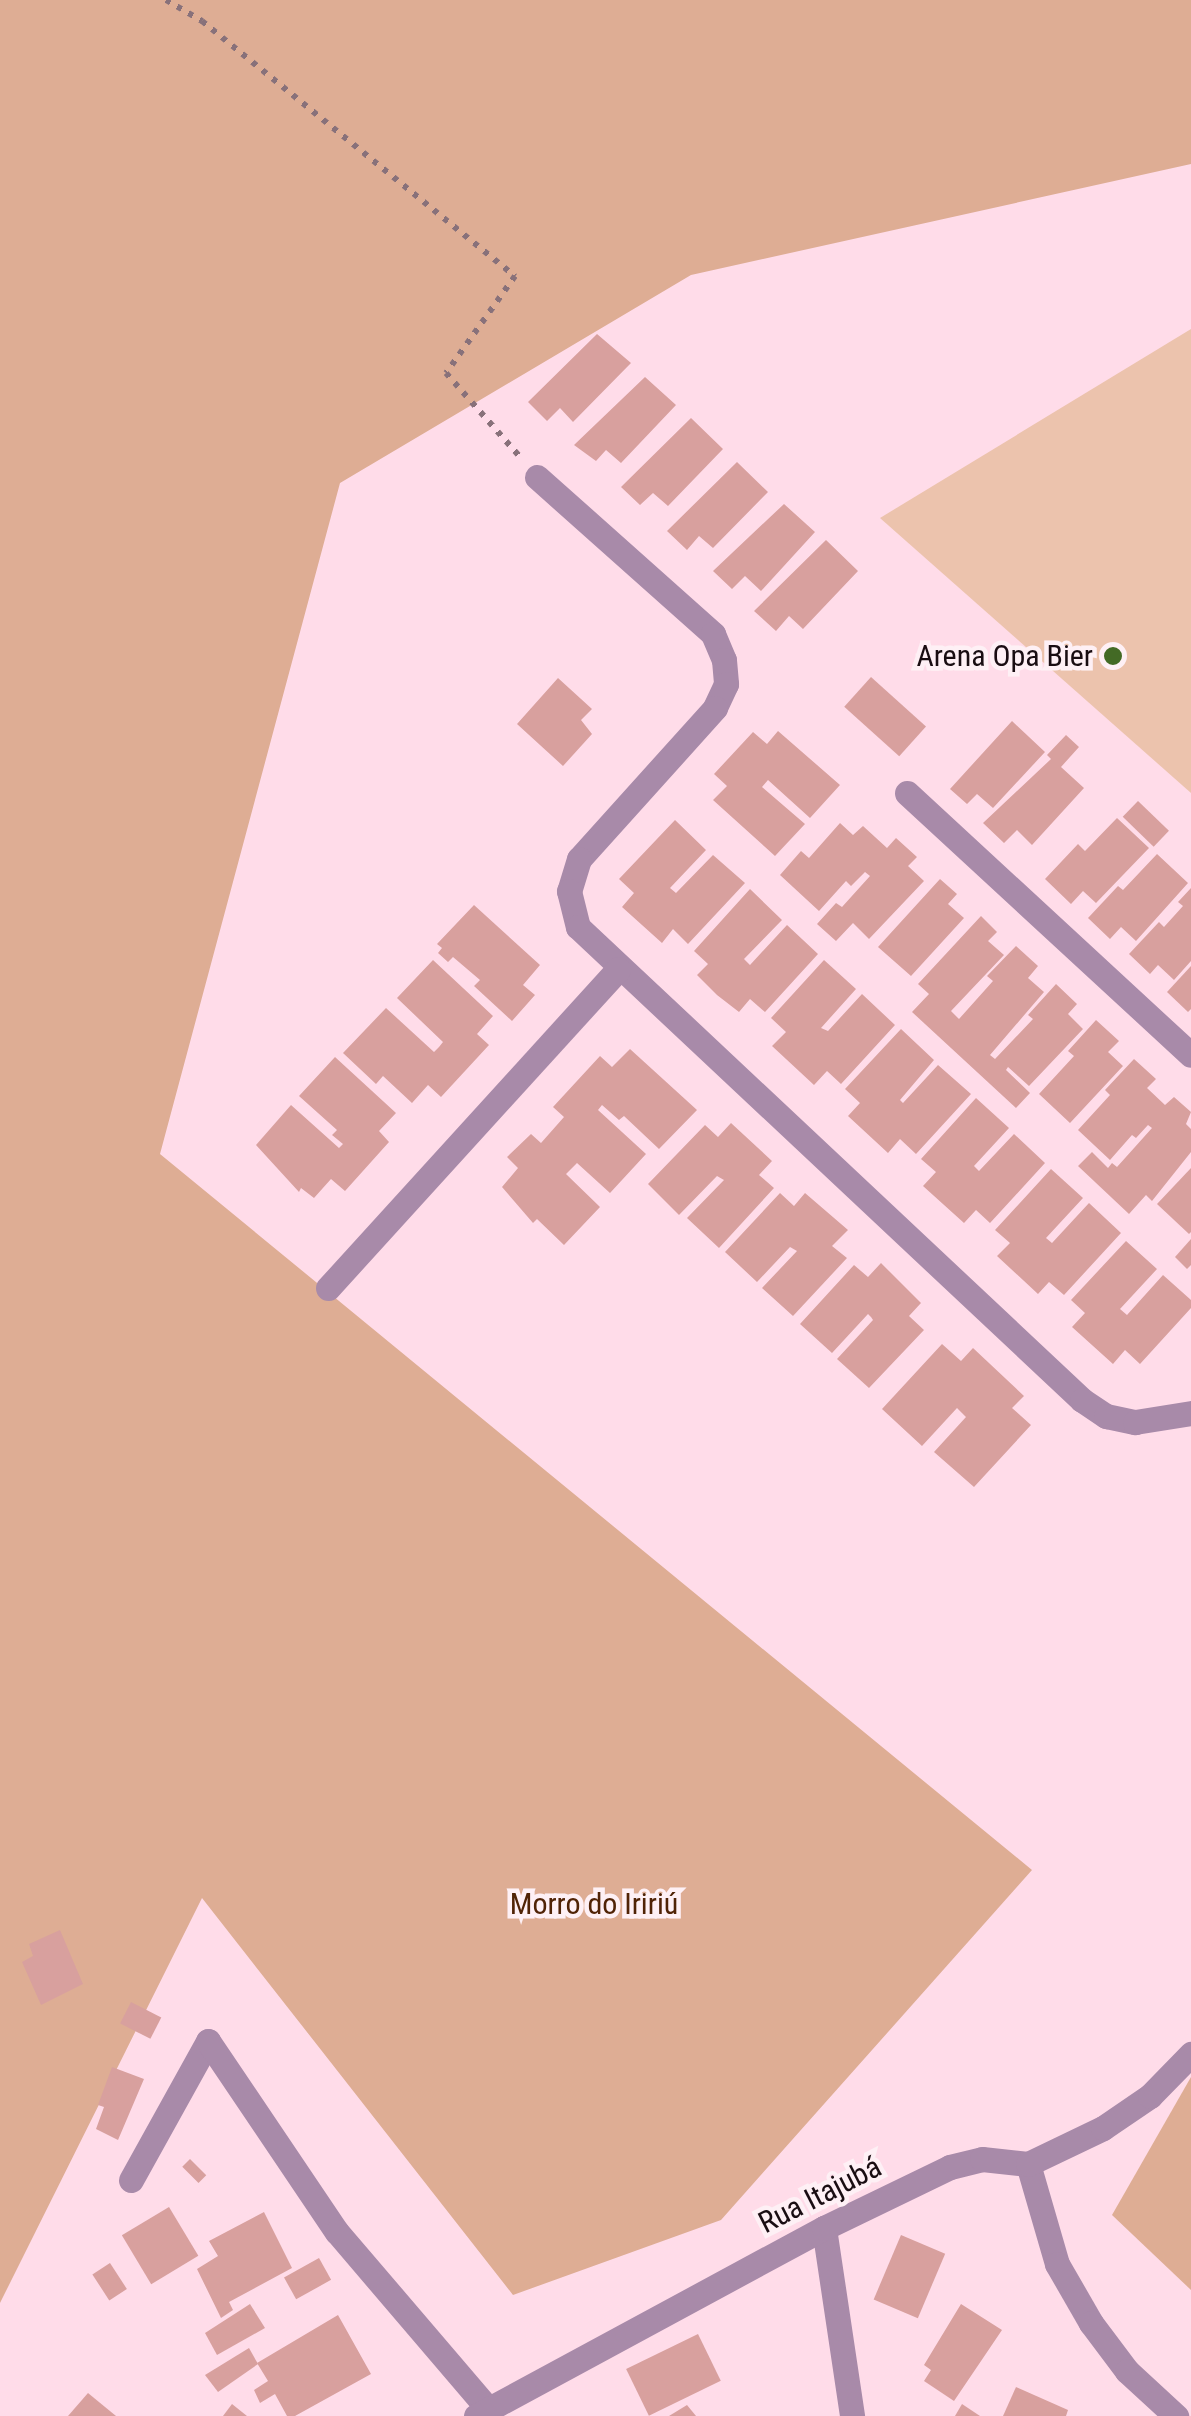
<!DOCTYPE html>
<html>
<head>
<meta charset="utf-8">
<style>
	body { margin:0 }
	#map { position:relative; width:1191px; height:2416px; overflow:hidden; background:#ffdce9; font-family:"Roboto Condensed",sans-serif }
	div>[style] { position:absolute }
	.green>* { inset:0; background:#ecc3ad }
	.forest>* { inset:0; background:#dead94 }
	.building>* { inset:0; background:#d8a09e; transform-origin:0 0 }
	.path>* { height:6px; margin-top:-3px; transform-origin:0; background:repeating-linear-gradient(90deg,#88717a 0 5px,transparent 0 13px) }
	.minor>* { height:25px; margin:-12.5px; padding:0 12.5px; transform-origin:12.5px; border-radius:12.5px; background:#a88aa9 }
	.dots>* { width:28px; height:28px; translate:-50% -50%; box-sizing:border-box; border:5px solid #fef0f5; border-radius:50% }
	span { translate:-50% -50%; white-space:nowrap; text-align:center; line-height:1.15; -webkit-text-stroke:9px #fef0f5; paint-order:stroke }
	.poi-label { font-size:30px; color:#190d12 }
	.right { translate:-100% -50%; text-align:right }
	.park-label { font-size:30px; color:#502306 }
	.street-label { font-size:30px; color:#190d12 }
</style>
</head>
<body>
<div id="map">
	<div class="green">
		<div style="clip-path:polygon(1191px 329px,1191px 793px,880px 518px)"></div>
	</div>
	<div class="forest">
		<div style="clip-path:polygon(0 0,1191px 0,1191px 164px,691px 275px,340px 483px,160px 1154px,1032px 1870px,721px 2220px,513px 2295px,202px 1898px,0 2303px)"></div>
		<div style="clip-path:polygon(1191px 2077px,1191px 2290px,1112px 2215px)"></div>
	</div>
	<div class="building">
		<div style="clip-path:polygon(597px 334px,631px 363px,573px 422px,560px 408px,547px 421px,528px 402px)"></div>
		<div style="clip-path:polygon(645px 377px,676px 405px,621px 463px,606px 450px,596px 461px,574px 445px)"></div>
		<div style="clip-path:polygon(691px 418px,723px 449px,668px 506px,653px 493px,640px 505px,621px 487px)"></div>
		<div style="clip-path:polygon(737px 462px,768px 492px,713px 548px,699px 536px,687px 550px,667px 531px)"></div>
		<div style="clip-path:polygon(784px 504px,815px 532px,761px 591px,745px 576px,732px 589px,713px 571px)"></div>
		<div style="clip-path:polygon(826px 540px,858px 571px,803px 629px,789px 616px,776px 631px,754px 611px)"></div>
		<div style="left:871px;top:677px;width:74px;height:40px;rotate:42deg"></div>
		<div style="clip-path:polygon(558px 678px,592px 709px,581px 720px,592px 734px,563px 766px,517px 724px)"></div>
		<div style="clip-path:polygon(1012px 721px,1045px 752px,993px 808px,977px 794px,967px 804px,950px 789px)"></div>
		<div style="clip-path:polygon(778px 731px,840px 785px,810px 818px,768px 780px,762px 787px,805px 824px,775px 856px,713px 800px,727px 786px,714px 774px,753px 732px,767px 744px)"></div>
		<div style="clip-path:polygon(1066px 735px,1079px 747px,1061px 767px,1084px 788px,1032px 845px,1017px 830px,1004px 843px,983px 823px,1051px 759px,1047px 755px)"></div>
		<div style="left:1138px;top:801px;width:43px;height:22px;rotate:44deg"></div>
		<div style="clip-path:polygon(1117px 818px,1149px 848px,1096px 903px,1083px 891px,1071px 904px,1045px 879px,1078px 844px,1085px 851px)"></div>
		<div style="clip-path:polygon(675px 820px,706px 850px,670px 888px,676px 893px,713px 855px,745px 883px,688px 944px,673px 929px,662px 943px,622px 907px,634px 893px,619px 879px)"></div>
		<div style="clip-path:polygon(840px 823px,853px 835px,863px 826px,887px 848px,896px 838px,917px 857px,908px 866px,924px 881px,869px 939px,853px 923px,836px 941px,817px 924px,836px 903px,842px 907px,870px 876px,865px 872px,851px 886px,846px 881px,819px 911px,780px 875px,801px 851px,809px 858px)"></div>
		<div style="clip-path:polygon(1157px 854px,1188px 883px,1136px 941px,1121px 927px,1110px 939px,1088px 918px,1118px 886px,1123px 890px)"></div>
		<div style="clip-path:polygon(940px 879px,957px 894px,948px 904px,964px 918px,911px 976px,878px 947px)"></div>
		<div style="clip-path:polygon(1191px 888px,1191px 961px,1174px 980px,1158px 965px,1150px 974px,1129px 954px,1159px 922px,1164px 927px,1183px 906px,1178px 902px)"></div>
		<div style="clip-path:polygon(750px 889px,782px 920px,744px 959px,750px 965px,787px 925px,818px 954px,765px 1012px,750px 999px,739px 1012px,717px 995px,697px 975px,708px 964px,694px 951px)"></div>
		<div style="clip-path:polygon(474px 905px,540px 965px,523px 985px,535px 995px,512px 1021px,474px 986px,480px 980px,453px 957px,448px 962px,438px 953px,442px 948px,437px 944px)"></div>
		<div style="clip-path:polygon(981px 916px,997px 932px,988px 941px,1004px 955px,951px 1011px,959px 1019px,993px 981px,987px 976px,1016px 946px,1038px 966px,1028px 978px,1044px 992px,990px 1055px,995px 1059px,1033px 1019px,1028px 1015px,1056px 984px,1077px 1004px,1068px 1014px,1083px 1029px,1029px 1086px,1008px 1067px,1006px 1070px,1030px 1093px,1016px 1108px,912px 1012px,929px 994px,918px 984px)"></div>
		<div style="clip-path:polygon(433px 960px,493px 1016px,477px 1034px,489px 1045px,441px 1097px,428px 1085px,412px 1103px,383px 1076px,376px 1084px,343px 1053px,386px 1008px,434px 1052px,439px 1047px,443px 1042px,397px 998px)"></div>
		<div style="clip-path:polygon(824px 960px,856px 989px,821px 1028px,828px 1031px,862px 994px,895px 1025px,841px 1084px,827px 1071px,814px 1085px,772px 1046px,786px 1032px,771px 1018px)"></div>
		<div style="clip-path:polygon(1191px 966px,1191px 1009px,1188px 1012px,1167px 992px)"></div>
		<div style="clip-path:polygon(1096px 1020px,1119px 1041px,1108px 1052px,1123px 1066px,1070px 1123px,1039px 1094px,1074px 1056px,1068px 1051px)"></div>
		<div style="clip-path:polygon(901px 1029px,934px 1060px,900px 1100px,903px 1103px,938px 1065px,971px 1094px,916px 1154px,900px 1139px,888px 1153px,848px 1116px,860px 1103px,845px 1089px)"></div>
		<div style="clip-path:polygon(630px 1049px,697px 1110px,659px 1149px,624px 1116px,619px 1120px,602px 1105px,598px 1110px,646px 1154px,610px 1193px,577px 1163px,566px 1174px,600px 1207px,564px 1245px,537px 1219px,533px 1223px,502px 1187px,518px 1168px,507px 1157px,531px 1134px,541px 1143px,564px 1117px,553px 1107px,600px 1056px,612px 1067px)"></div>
		<div style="clip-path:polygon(335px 1057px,396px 1113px,379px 1131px,389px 1142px,345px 1191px,331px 1179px,314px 1198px,301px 1188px,299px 1192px,256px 1145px,291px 1105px,339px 1148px,343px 1144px,332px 1135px,337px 1130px,299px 1096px)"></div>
		<div style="clip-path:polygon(1134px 1059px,1156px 1079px,1147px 1088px,1165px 1105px,1174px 1097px,1191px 1112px,1186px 1124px,1191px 1129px,1191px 1152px,1152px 1201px,1146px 1195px,1129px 1214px,1078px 1166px,1092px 1152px,1108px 1168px,1112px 1163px,1117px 1167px,1152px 1128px,1148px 1125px,1136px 1138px,1132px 1135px,1110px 1160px,1078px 1130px,1110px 1095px,1105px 1090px)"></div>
		<div style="clip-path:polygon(976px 1098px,1009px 1128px,974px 1166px,979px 1171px,1014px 1134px,1045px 1163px,990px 1223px,976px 1210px,964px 1223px,923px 1186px,936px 1172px,921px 1159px)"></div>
		<div style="clip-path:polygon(731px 1123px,772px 1161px,759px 1175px,774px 1188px,719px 1248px,687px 1218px,724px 1180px,717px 1176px,679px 1215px,648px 1184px,705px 1125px,718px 1137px)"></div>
		<div style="clip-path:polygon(1191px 1168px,1191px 1232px,1189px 1234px,1157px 1204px)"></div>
		<div style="clip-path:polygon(1051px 1169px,1083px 1198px,1046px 1238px,1052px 1243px,1089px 1203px,1121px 1233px,1064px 1295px,1049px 1282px,1038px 1294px,997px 1256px,1010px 1243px,995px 1230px)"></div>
		<div style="clip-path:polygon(780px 1193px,794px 1206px,805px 1193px,848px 1230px,832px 1246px,847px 1258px,793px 1316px,762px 1288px,797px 1251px,790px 1247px,757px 1282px,725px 1252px)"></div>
		<div style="clip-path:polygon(1191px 1239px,1191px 1265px,1187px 1269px,1175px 1257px)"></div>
		<div style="clip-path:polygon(1126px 1241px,1157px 1269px,1120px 1309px,1127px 1315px,1163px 1275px,1191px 1300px,1191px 1308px,1140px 1364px,1125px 1350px,1113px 1364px,1072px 1327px,1085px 1313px,1071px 1300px)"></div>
		<div style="clip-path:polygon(881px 1263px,921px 1303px,909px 1316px,924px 1330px,869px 1388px,837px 1359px,873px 1320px,871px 1317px,868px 1314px,832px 1353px,800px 1324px,854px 1265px,868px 1277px)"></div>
		<div style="clip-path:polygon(942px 1344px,961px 1361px,973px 1348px,1024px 1396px,1012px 1408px,1031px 1425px,974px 1487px,934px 1452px,966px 1417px,957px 1408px,922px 1446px,882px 1409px)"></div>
		<div style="clip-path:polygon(60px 1930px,83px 1984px,41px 2005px,22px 1962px,33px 1956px,29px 1944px)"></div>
		<div style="left:131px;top:2002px;width:34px;height:24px;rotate:27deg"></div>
		<div style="clip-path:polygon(112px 2067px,144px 2079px,118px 2140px,96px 2129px,104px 2107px,98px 2105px)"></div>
		<div style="left:190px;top:2159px;width:23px;height:11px;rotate:45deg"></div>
		<div style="left:169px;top:2207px;width:57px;height:55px;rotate:59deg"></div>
		<div style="clip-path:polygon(264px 2212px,292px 2268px,229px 2302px,233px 2310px,221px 2318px,197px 2269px,218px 2256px,209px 2241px)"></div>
		<div style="left:901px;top:2235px;width:48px;height:70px;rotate:23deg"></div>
		<div style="left:319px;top:2258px;width:25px;height:40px;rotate:61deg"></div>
		<div style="left:110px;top:2263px;width:31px;height:21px;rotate:57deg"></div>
		<div style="clip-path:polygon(250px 2304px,265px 2328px,217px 2355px,205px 2333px)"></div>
		<div style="clip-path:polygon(961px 2304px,1002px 2330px,954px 2401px,924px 2381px,931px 2370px,924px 2365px)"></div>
		<div style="clip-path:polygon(338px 2315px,371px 2374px,295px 2416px,287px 2416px,275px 2394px,260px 2403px,254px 2390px,268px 2381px,257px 2363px)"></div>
		<div style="left:698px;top:2334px;width:52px;height:80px;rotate:64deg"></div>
		<div style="clip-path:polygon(249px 2348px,258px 2364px,218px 2392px,205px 2375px)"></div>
		<div style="clip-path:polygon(1016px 2387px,1068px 2410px,1066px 2416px,1003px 2416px)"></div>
		<div style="clip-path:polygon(88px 2393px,116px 2416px,68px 2416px)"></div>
		<div style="clip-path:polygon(232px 2404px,247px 2416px,223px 2416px)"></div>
		<div style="clip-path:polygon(962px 2404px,980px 2416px,955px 2416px)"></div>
		<div style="clip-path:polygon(687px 2405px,696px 2416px,669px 2416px)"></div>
	</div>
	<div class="path">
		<div style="left:166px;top:0;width:42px;rotate:30.3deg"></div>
		<div style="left:202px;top:21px;width:404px;rotate:39.2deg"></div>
		<div style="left:515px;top:276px;width:119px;rotate:125.4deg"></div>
		<div style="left:446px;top:373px;width:112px;rotate:48.6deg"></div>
	</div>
	<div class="minor">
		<div style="left:537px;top:477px;width:236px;rotate:41.7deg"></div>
		<div style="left:713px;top:634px;width:28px;rotate:67deg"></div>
		<div style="left:724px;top:660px;width:24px;rotate:85deg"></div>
		<div style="left:726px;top:684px;width:26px;rotate:115deg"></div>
		<div style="left:715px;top:708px;width:203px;rotate:132deg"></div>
		<div style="left:579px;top:859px;width:34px;rotate:107deg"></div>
		<div style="left:569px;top:891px;width:37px;rotate:76deg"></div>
		<div style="left:578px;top:927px;width:691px;rotate:43.18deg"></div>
		<div style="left:1082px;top:1400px;width:29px;rotate:34deg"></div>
		<div style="left:1106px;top:1416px;width:30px;rotate:12deg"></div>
		<div style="left:1135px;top:1422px;width:57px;rotate:-9.1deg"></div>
		<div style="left:907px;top:793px;width:386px;rotate:42.7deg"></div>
		<div style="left:328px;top:1288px;width:431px;rotate:-47.7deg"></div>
		<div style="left:1028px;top:2164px;width:104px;rotate:73.8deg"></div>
		<div style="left:1057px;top:2264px;width:68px;rotate:60deg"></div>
		<div style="left:1091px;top:2323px;width:60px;rotate:53.1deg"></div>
		<div style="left:1127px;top:2371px;width:67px;rotate:42.6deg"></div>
		<div style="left:131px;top:2180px;width:159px;rotate:-61deg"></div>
		<div style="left:208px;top:2041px;width:230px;rotate:56deg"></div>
		<div style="left:337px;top:2232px;width:233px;rotate:49.5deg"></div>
		<div style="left:824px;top:2228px;width:190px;rotate:81.5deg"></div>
		<div style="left:476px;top:2416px;width:396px;rotate:-28.4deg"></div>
		<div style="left:824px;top:2228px;width:140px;rotate:-25.8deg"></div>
		<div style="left:950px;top:2167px;width:33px;rotate:-14deg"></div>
		<div style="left:982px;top:2159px;width:46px;rotate:6.2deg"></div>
		<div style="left:1028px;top:2164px;width:83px;rotate:-25.6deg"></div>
		<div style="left:1103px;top:2128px;width:57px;rotate:-34.2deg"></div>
		<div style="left:1150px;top:2096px;width:59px;rotate:-45.7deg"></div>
	</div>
	<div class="dots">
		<div style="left:1113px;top:656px;background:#436a25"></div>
	</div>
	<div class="poi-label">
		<span class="right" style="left:1093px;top:656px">Arena Opa Bier</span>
	</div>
	<div class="park-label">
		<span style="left:594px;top:1904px">Morro do Iririú</span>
	</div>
	<div class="street-label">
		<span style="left:820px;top:2195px;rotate:-27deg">Rua Itajubá</span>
	</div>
</div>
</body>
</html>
